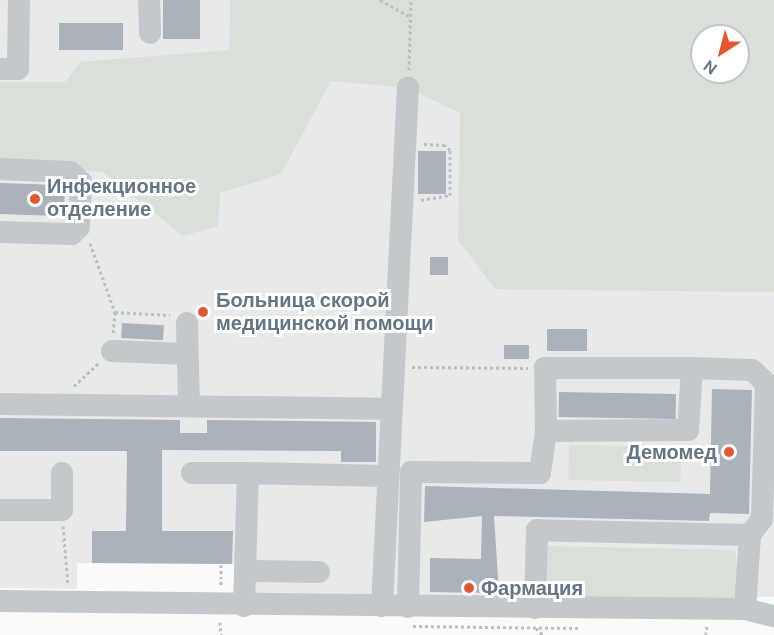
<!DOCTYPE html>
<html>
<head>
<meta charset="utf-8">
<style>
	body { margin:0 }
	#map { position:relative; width:774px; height:635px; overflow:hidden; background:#fafaf8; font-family:"DM Sans",sans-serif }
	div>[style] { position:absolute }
	.built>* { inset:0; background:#e8e9e9 }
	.green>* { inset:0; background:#dadfd7; transform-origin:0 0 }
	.building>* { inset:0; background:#aab3b9; transform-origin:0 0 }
	.path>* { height:3px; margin-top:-1.5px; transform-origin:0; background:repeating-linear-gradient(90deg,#bbbfc2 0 3px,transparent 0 6px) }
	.minor>* { height:22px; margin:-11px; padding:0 11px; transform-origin:11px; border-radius:11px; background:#c3c8cc }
	.dots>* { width:16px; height:16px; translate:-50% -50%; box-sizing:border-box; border:3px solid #fff; border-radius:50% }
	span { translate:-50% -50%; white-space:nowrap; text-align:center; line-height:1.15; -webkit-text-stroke:6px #fff; paint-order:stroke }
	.poi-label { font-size:20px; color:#657683; font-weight:700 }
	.left { translate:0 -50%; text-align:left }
	.right { translate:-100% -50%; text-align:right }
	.north { position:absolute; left:690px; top:24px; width:60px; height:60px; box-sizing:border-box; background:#fff; border:2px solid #c1c8cd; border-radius:50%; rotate:216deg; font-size:16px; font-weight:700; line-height:24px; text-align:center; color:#657683 }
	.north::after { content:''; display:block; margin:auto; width:21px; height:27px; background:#e4572e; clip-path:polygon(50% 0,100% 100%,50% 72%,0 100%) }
</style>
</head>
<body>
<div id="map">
	<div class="built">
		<div style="clip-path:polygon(0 0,230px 0,229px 50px,774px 133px,774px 597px,235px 593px,235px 564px,77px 563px,77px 589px,0 588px)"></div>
	</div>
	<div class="green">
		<div style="clip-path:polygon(evenodd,230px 0,774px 0,774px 292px,495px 289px,458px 240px,460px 113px,408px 88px,331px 81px,281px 174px,220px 193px,218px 226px,183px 236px,103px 172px,0 163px,0 82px,65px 82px,80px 62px,229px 50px,230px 0,702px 36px,738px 36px,738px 72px,702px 72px,702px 36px)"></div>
		<div style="left:569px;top:445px;width:112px;height:35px;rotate:1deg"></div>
		<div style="clip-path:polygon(546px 546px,735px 550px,741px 595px,730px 600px,546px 597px)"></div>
	</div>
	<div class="building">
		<div style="left:163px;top:0;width:37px;height:39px"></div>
		<div style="left:59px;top:23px;width:64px;height:27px"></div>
		<div style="left:418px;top:151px;width:28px;height:43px"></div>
		<div style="left:0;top:183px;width:65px;height:31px;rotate:2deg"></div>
		<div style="left:430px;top:257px;width:18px;height:18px"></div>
		<div style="left:122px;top:323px;width:42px;height:15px;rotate:3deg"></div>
		<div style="left:547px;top:329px;width:40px;height:22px"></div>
		<div style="left:504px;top:345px;width:25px;height:14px"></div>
		<div style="clip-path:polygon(712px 389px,752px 390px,749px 514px,710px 513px,709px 521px,494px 516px,499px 593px,430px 592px,430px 558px,481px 559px,482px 516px,424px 522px,425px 486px,710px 494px)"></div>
		<div style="left:559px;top:392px;width:117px;height:25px;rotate:1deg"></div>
		<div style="clip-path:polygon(0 418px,180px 420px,180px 433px,207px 433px,207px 420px,376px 422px,376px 462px,341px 462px,341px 451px,162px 450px,162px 531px,233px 531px,232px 564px,92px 563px,92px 531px,126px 531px,127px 451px,0 451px)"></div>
	</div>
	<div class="path">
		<div style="left:380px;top:0;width:35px;rotate:29deg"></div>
		<div style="left:409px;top:70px;width:70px;rotate:-88.4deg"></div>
		<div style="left:421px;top:200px;width:29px;rotate:-10deg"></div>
		<div style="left:450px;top:195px;width:45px;rotate:-90deg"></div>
		<div style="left:450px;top:150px;width:7px;rotate:-135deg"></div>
		<div style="left:445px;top:145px;width:21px;rotate:-177deg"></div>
		<div style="left:90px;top:243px;width:73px;rotate:70.1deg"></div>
		<div style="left:115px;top:312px;width:22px;rotate:95deg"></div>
		<div style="left:115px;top:312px;width:55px;rotate:3.1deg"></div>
		<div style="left:412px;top:367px;width:116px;rotate:0.5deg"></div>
		<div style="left:74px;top:386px;width:35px;rotate:-43deg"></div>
		<div style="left:63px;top:526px;width:59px;rotate:85.2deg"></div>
		<div style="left:221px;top:585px;width:20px;rotate:-90deg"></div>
		<div style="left:220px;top:622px;width:13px;rotate:86deg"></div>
		<div style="left:413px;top:626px;width:167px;rotate:0.7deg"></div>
		<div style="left:536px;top:628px;width:10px;rotate:45deg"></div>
		<div style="left:706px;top:635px;width:9px;rotate:-84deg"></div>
	</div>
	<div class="minor">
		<div style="left:149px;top:0;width:33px;rotate:88deg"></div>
		<div style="left:0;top:69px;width:18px"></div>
		<div style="left:18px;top:69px;width:69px;rotate:-89.2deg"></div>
		<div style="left:0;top:169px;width:70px;rotate:2.5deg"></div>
		<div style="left:70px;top:172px;width:15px;rotate:42deg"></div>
		<div style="left:81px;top:182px;width:45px;rotate:92.5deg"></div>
		<div style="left:79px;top:227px;width:10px;rotate:135deg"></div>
		<div style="left:72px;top:234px;width:72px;rotate:-178.4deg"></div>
		<div style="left:187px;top:323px;width:83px;rotate:88.6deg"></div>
		<div style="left:112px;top:351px;width:75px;rotate:2.3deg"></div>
		<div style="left:0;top:404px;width:388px;rotate:0.7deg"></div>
		<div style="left:546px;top:431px;width:63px;rotate:-90.9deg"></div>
		<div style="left:545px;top:368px;width:147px"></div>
		<div style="left:192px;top:473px;width:56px"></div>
		<div style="left:0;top:510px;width:62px"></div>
		<div style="left:62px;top:510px;width:37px;rotate:-90deg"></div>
		<div style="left:246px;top:571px;width:73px;rotate:0.8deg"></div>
		<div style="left:0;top:601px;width:745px;rotate:0.62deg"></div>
		<div style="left:745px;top:609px;width:30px;rotate:14deg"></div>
		<div style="left:244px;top:606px;width:133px;rotate:-88.3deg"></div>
		<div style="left:248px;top:473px;width:138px;rotate:1.2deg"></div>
		<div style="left:382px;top:606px;width:519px;rotate:-87.13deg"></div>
		<div style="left:408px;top:607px;width:135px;rotate:-88.7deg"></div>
		<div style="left:411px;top:472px;width:129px;rotate:0.4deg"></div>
		<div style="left:540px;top:473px;width:42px;rotate:-81.9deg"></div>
		<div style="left:546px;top:431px;width:142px;rotate:-0.4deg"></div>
		<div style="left:688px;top:430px;width:62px;rotate:-86.3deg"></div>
		<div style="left:692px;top:368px;width:60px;rotate:1.9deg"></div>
		<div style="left:752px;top:370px;width:19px;rotate:43deg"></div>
		<div style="left:766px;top:383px;width:136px;rotate:91.7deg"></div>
		<div style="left:762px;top:519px;width:20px;rotate:127deg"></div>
		<div style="left:750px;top:535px;width:213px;rotate:-178.7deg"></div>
		<div style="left:537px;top:530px;width:78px;rotate:91.5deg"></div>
		<div style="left:745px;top:609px;width:74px;rotate:-86.1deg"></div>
	</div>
	<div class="dots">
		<div style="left:35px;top:199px;background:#e4572e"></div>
		<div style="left:203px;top:312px;background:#e4572e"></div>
		<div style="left:729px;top:452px;background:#e4572e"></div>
		<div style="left:469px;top:588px;background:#e4572e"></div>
	</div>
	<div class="poi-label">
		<span class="left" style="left:47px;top:198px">Инфекционное<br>отделение</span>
		<span class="left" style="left:216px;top:312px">Больница скорой<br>медицинской помощи</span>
		<span class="right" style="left:717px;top:452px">Демомед</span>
		<span class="left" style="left:481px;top:588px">Фармация</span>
	</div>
	<div class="north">N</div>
</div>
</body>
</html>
